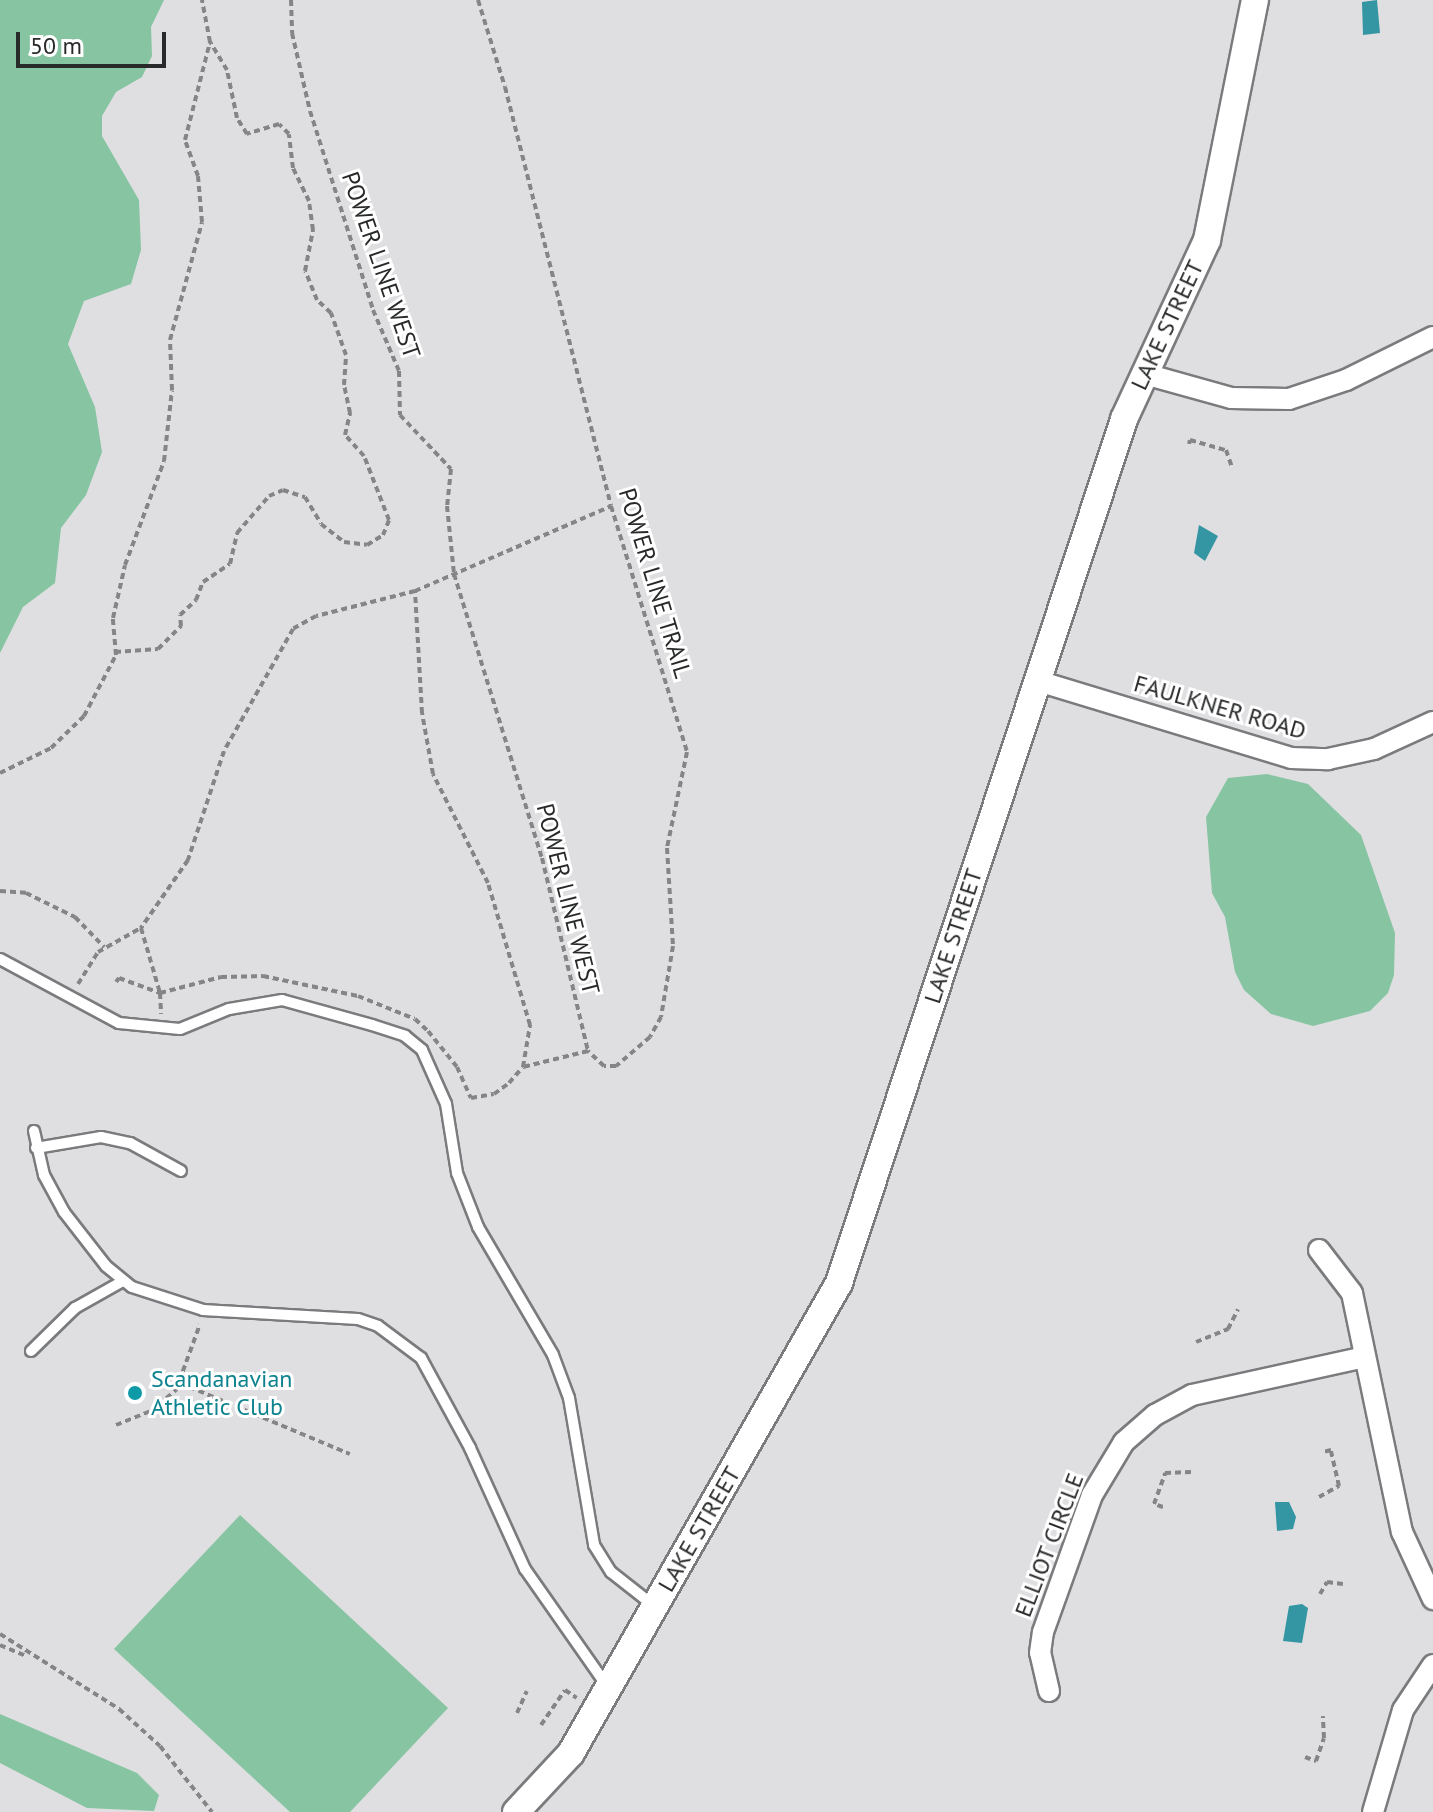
<!DOCTYPE html>
<html>
<head>
<meta charset="utf-8">
<style>
	body { margin:0 }
	#map { position:relative; width:1433px; height:1812px; overflow:hidden; background:#dfdfe2; font-family:"PT Sans",sans-serif }
	div>[style] { position:absolute }
	.green>* { inset:0; background:#87c4a2 }
	.water>* { inset:0; background:#3495a3 }
	.path>* { height:4px; margin-top:-2px; transform-origin:0; background:repeating-linear-gradient(90deg,#858587 0 6px,transparent 0 10px) }
	.roads { filter:drop-shadow(2px 0 #7a7b7d) drop-shadow(-2px 0 #7a7b7d) drop-shadow(0 2px #7a7b7d) drop-shadow(0 -2px #7a7b7d) }
	.service>* { height:10px; margin:-5px; padding:0 5px; transform-origin:5px; border-radius:5px; background:#fff }
	.minor>* { height:20px; margin:-10px; padding:0 10px; transform-origin:10px; border-radius:10px; background:#fff }
	.secondary>* { height:26px; margin:-13px; padding:0 13px; transform-origin:13px; border-radius:13px; background:#fff }
	.dots>* { width:22px; height:22px; translate:-50% -50%; box-sizing:border-box; border:4px solid #fff; border-radius:50% }
	span { translate:-50% -50%; white-space:nowrap; text-align:center; line-height:1.15; -webkit-text-stroke:6px #fff; paint-order:stroke }
	.street-label { font-size:24px; color:#282929 }
	.culture-label { font-size:24px; color:#0d838f }
	.left { translate:0 -50%; text-align:left }
	.scale { position:absolute; left:16px; top:32px; width:150px; height:36px; box-sizing:border-box; border:4px solid #282929; border-top:0; padding-left:10px; font-size:24px; line-height:28px; white-space:nowrap; color:#282929; -webkit-text-stroke:6px #fff; paint-order:stroke }
</style>
</head>
<body>
<div id="map">
	<div class="green">
		<div style="clip-path:polygon(0 0,164px 0,151px 27px,152px 56px,142px 77px,116px 92px,102px 116px,102px 136px,139px 200px,141px 250px,131px 284px,84px 301px,68px 344px,95px 407px,102px 452px,86px 495px,61px 528px,55px 583px,23px 607px,0 653px)"></div>
		<div style="clip-path:polygon(1267px 774px,1308px 784px,1361px 835px,1395px 933px,1394px 975px,1388px 993px,1370px 1011px,1313px 1026px,1271px 1014px,1244px 990px,1235px 972px,1225px 917px,1212px 893px,1206px 817px,1228px 778px)"></div>
		<div style="clip-path:polygon(240px 1515px,448px 1708px,350px 1812px,290px 1812px,114px 1649px)"></div>
		<div style="clip-path:polygon(0 1714px,137px 1773px,159px 1795px,154px 1811px,87px 1808px,0 1763px)"></div>
	</div>
	<div class="water">
		<div style="clip-path:polygon(1377px 0,1380px 33px,1363px 35px,1362px 2px)"></div>
		<div style="clip-path:polygon(1199px 525px,1218px 536px,1205px 561px,1194px 553px)"></div>
		<div style="clip-path:polygon(1275px 1502px,1289px 1502px,1296px 1517px,1293px 1529px,1277px 1531px)"></div>
		<div style="clip-path:polygon(1302px 1604px,1308px 1608px,1302px 1643px,1283px 1641px,1289px 1606px)"></div>
	</div>
	<div class="path">
		<div style="left:291px;top:0;width:33px;rotate:88deg"></div>
		<div style="left:292px;top:33px;width:80px;rotate:77deg"></div>
		<div style="left:310px;top:111px;width:209px;rotate:72.4deg"></div>
		<div style="left:373px;top:310px;width:66px;rotate:66.9deg"></div>
		<div style="left:399px;top:371px;width:44px;rotate:88.7deg"></div>
		<div style="left:400px;top:415px;width:74px;rotate:46.6deg"></div>
		<div style="left:451px;top:469px;width:37px;rotate:96deg"></div>
		<div style="left:447px;top:506px;width:68px;rotate:84.1deg"></div>
		<div style="left:454px;top:574px;width:297px;rotate:72.8deg"></div>
		<div style="left:542px;top:858px;width:198px;rotate:76.6deg"></div>
		<div style="left:478px;top:0;width:91px;rotate:72.8deg"></div>
		<div style="left:505px;top:87px;width:432px;rotate:75.8deg"></div>
		<div style="left:611px;top:506px;width:257px;rotate:72.8deg"></div>
		<div style="left:687px;top:752px;width:98px;rotate:101.8deg"></div>
		<div style="left:667px;top:848px;width:98px;rotate:86.5deg"></div>
		<div style="left:673px;top:946px;width:72px;rotate:99.6deg"></div>
		<div style="left:661px;top:1017px;width:23px;rotate:119deg"></div>
		<div style="left:650px;top:1037px;width:45px;rotate:139.5deg"></div>
		<div style="left:616px;top:1066px;width:12px;rotate:180deg"></div>
		<div style="left:604px;top:1066px;width:22px;rotate:-137deg"></div>
		<div style="left:588px;top:1051px;width:67px;rotate:166.2deg"></div>
		<div style="left:1189px;top:444px;width:4px;rotate:-76deg"></div>
		<div style="left:1190px;top:440px;width:37px;rotate:16deg"></div>
		<div style="left:1226px;top:450px;width:18px;rotate:71deg"></div>
		<div style="left:415px;top:591px;width:214px;rotate:-23.4deg"></div>
		<div style="left:115px;top:652px;width:43px;rotate:-4deg"></div>
		<div style="left:158px;top:649px;width:33px;rotate:-45deg"></div>
		<div style="left:181px;top:626px;width:11px;rotate:-95deg"></div>
		<div style="left:180px;top:615px;width:22px;rotate:-43deg"></div>
		<div style="left:196px;top:600px;width:19px;rotate:-69deg"></div>
		<div style="left:203px;top:582px;width:32px;rotate:-34deg"></div>
		<div style="left:230px;top:564px;width:32px;rotate:-77deg"></div>
		<div style="left:237px;top:533px;width:49px;rotate:-49.1deg"></div>
		<div style="left:269px;top:496px;width:15px;rotate:-23deg"></div>
		<div style="left:283px;top:490px;width:23px;rotate:18deg"></div>
		<div style="left:305px;top:497px;width:31px;rotate:59deg"></div>
		<div style="left:321px;top:524px;width:29px;rotate:38deg"></div>
		<div style="left:344px;top:542px;width:23px;rotate:7deg"></div>
		<div style="left:367px;top:545px;width:19px;rotate:-32deg"></div>
		<div style="left:383px;top:535px;width:16px;rotate:-68deg"></div>
		<div style="left:389px;top:520px;width:69px;rotate:-111.3deg"></div>
		<div style="left:364px;top:456px;width:28px;rotate:-132deg"></div>
		<div style="left:345px;top:435px;width:23px;rotate:-77deg"></div>
		<div style="left:350px;top:413px;width:29px;rotate:-102deg"></div>
		<div style="left:344px;top:385px;width:30px;rotate:-86deg"></div>
		<div style="left:346px;top:355px;width:45px;rotate:-109.7deg"></div>
		<div style="left:331px;top:313px;width:19px;rotate:-137deg"></div>
		<div style="left:317px;top:300px;width:31px;rotate:-112deg"></div>
		<div style="left:305px;top:271px;width:42px;rotate:-79deg"></div>
		<div style="left:313px;top:230px;width:29px;rotate:-98deg"></div>
		<div style="left:309px;top:201px;width:37px;rotate:-116deg"></div>
		<div style="left:293px;top:168px;width:34px;rotate:-97deg"></div>
		<div style="left:289px;top:134px;width:14px;rotate:-135deg"></div>
		<div style="left:279px;top:124px;width:34px;rotate:163deg"></div>
		<div style="left:247px;top:134px;width:19px;rotate:-122deg"></div>
		<div style="left:237px;top:118px;width:49px;rotate:-101.8deg"></div>
		<div style="left:227px;top:70px;width:33px;rotate:-121deg"></div>
		<div style="left:0;top:773px;width:57px;rotate:-26.1deg"></div>
		<div style="left:51px;top:748px;width:46px;rotate:-44.1deg"></div>
		<div style="left:84px;top:716px;width:69px;rotate:-62.3deg"></div>
		<div style="left:116px;top:655px;width:37px;rotate:-95deg"></div>
		<div style="left:113px;top:618px;width:54px;rotate:-77.2deg"></div>
		<div style="left:125px;top:565px;width:111px;rotate:-69.4deg"></div>
		<div style="left:164px;top:461px;width:71px;rotate:-83.6deg"></div>
		<div style="left:172px;top:390px;width:50px;rotate:-92.3deg"></div>
		<div style="left:170px;top:340px;width:122px;rotate:-74.8deg"></div>
		<div style="left:202px;top:222px;width:46px;rotate:-95deg"></div>
		<div style="left:198px;top:176px;width:38px;rotate:-110deg"></div>
		<div style="left:185px;top:140px;width:101px;rotate:-75.7deg"></div>
		<div style="left:210px;top:42px;width:43px;rotate:-100.8deg"></div>
		<div style="left:0;top:891px;width:26px;rotate:4deg"></div>
		<div style="left:26px;top:893px;width:55px;rotate:26.1deg"></div>
		<div style="left:75px;top:917px;width:42px;rotate:46deg"></div>
		<div style="left:116px;top:982px;width:5px;rotate:-53deg"></div>
		<div style="left:119px;top:978px;width:44px;rotate:20.1deg"></div>
		<div style="left:160px;top:993px;width:21px;rotate:87deg"></div>
		<div style="left:78px;top:984px;width:38px;rotate:-58deg"></div>
		<div style="left:98px;top:952px;width:49px;rotate:-29.2deg"></div>
		<div style="left:141px;top:928px;width:68px;rotate:73.7deg"></div>
		<div style="left:160px;top:993px;width:63px;rotate:-14.7deg"></div>
		<div style="left:221px;top:977px;width:42px;rotate:-1.4deg"></div>
		<div style="left:263px;top:976px;width:97px;rotate:11.9deg"></div>
		<div style="left:358px;top:996px;width:61px;rotate:22deg"></div>
		<div style="left:415px;top:1019px;width:18px;rotate:43deg"></div>
		<div style="left:428px;top:1031px;width:46px;rotate:51.1deg"></div>
		<div style="left:457px;top:1067px;width:34px;rotate:66deg"></div>
		<div style="left:471px;top:1098px;width:23px;rotate:-10deg"></div>
		<div style="left:494px;top:1094px;width:19px;rotate:-36deg"></div>
		<div style="left:509px;top:1083px;width:21px;rotate:-49deg"></div>
		<div style="left:523px;top:1067px;width:43px;rotate:-80.5deg"></div>
		<div style="left:530px;top:1025px;width:148px;rotate:-106.5deg"></div>
		<div style="left:488px;top:883px;width:122px;rotate:-116.8deg"></div>
		<div style="left:433px;top:774px;width:62px;rotate:-100.2deg"></div>
		<div style="left:422px;top:713px;width:122px;rotate:-93.3deg"></div>
		<div style="left:415px;top:591px;width:102px;rotate:165.8deg"></div>
		<div style="left:316px;top:616px;width:26px;rotate:151deg"></div>
		<div style="left:293px;top:629px;width:140px;rotate:119.5deg"></div>
		<div style="left:224px;top:751px;width:115px;rotate:108.3deg"></div>
		<div style="left:188px;top:860px;width:83px;rotate:124.7deg"></div>
		<div style="left:1196px;top:1342px;width:35px;rotate:-22deg"></div>
		<div style="left:1228px;top:1329px;width:22px;rotate:-63deg"></div>
		<div style="left:180px;top:1383px;width:184px;rotate:22.7deg"></div>
		<div style="left:116px;top:1425px;width:38px;rotate:-22deg"></div>
		<div style="left:151px;top:1411px;width:33px;rotate:-40deg"></div>
		<div style="left:176px;top:1390px;width:70px;rotate:-70deg"></div>
		<div style="left:1319px;top:1497px;width:23px;rotate:-29deg"></div>
		<div style="left:1339px;top:1486px;width:37px;rotate:-103deg"></div>
		<div style="left:1331px;top:1450px;width:8px;rotate:166deg"></div>
		<div style="left:1163px;top:1507px;width:9px;rotate:-162deg"></div>
		<div style="left:1154px;top:1504px;width:33px;rotate:-70deg"></div>
		<div style="left:1165px;top:1473px;width:26px;rotate:-2deg"></div>
		<div style="left:1320px;top:1594px;width:14px;rotate:-60deg"></div>
		<div style="left:1327px;top:1582px;width:16px;rotate:7deg"></div>
		<div style="left:0;top:1634px;width:141px;rotate:32.2deg"></div>
		<div style="left:119px;top:1709px;width:55px;rotate:42.1deg"></div>
		<div style="left:160px;top:1746px;width:84px;rotate:51.8deg"></div>
		<div style="left:0;top:1645px;width:28px;rotate:23deg"></div>
		<div style="left:517px;top:1713px;width:24px;rotate:-66deg"></div>
		<div style="left:541px;top:1725px;width:42px;rotate:-55.6deg"></div>
		<div style="left:565px;top:1690px;width:14px;rotate:34deg"></div>
		<div style="left:1305px;top:1757px;width:12px;rotate:20deg"></div>
		<div style="left:1316px;top:1761px;width:24px;rotate:-71deg"></div>
		<div style="left:1324px;top:1738px;width:22px;rotate:-93deg"></div>
	</div>
	<div class="roads">
		<div class="service">
			<div style="left:0;top:959px;width:135px;rotate:28.3deg"></div>
			<div style="left:119px;top:1023px;width:61px;rotate:5.6deg"></div>
			<div style="left:180px;top:1029px;width:53px;rotate:-22.2deg"></div>
			<div style="left:229px;top:1009px;width:54px;rotate:-9.6deg"></div>
			<div style="left:282px;top:1000px;width:93px;rotate:15.5deg"></div>
			<div style="left:372px;top:1025px;width:35px;rotate:18deg"></div>
			<div style="left:405px;top:1036px;width:22px;rotate:39deg"></div>
			<div style="left:422px;top:1050px;width:59px;rotate:66deg"></div>
			<div style="left:446px;top:1104px;width:70px;rotate:80.9deg"></div>
			<div style="left:457px;top:1173px;width:58px;rotate:68.7deg"></div>
			<div style="left:478px;top:1227px;width:148px;rotate:59.6deg"></div>
			<div style="left:553px;top:1355px;width:46px;rotate:69.6deg"></div>
			<div style="left:569px;top:1398px;width:149px;rotate:80.3deg"></div>
			<div style="left:594px;top:1545px;width:32px;rotate:58deg"></div>
			<div style="left:611px;top:1572px;width:53px;rotate:38.2deg"></div>
			<div style="left:34px;top:1131px;width:45px;rotate:77.2deg"></div>
			<div style="left:44px;top:1175px;width:42px;rotate:61.6deg"></div>
			<div style="left:64px;top:1212px;width:68px;rotate:52.1deg"></div>
			<div style="left:106px;top:1266px;width:33px;rotate:39deg"></div>
			<div style="left:132px;top:1287px;width:75px;rotate:17.9deg"></div>
			<div style="left:203px;top:1310px;width:155px;rotate:3.3deg"></div>
			<div style="left:358px;top:1319px;width:21px;rotate:19deg"></div>
			<div style="left:378px;top:1326px;width:54px;rotate:36.7deg"></div>
			<div style="left:421px;top:1358px;width:102px;rotate:61.4deg"></div>
			<div style="left:470px;top:1448px;width:133px;rotate:65.6deg"></div>
			<div style="left:525px;top:1569px;width:143px;rotate:55deg"></div>
			<div style="left:36px;top:1148px;width:66px;rotate:-9.6deg"></div>
			<div style="left:101px;top:1137px;width:30px;rotate:12deg"></div>
			<div style="left:130px;top:1143px;width:58px;rotate:28.8deg"></div>
			<div style="left:31px;top:1351px;width:62px;rotate:-44.3deg"></div>
			<div style="left:75px;top:1308px;width:55px;rotate:-29.4deg"></div>
		</div>
		<div class="minor">
			<div style="left:1145px;top:374px;width:89px;rotate:15.6deg"></div>
			<div style="left:1231px;top:398px;width:58px;rotate:1deg"></div>
			<div style="left:1289px;top:399px;width:60px;rotate:-18.4deg"></div>
			<div style="left:1346px;top:380px;width:97px;rotate:-26.3deg"></div>
			<div style="left:1038px;top:681px;width:264px;rotate:16.9deg"></div>
			<div style="left:1291px;top:758px;width:37px;rotate:2deg"></div>
			<div style="left:1328px;top:759px;width:47px;rotate:-12.3deg"></div>
			<div style="left:1374px;top:749px;width:65px;rotate:-24.6deg"></div>
			<div style="left:1319px;top:1250px;width:54px;rotate:52.5deg"></div>
			<div style="left:1352px;top:1293px;width:244px;rotate:78.2deg"></div>
			<div style="left:1402px;top:1532px;width:74px;rotate:65.2deg"></div>
			<div style="left:1049px;top:1691px;width:39px;rotate:-103deg"></div>
			<div style="left:1040px;top:1653px;width:21px;rotate:-82deg"></div>
			<div style="left:1043px;top:1632px;width:145px;rotate:-70.3deg"></div>
			<div style="left:1092px;top:1495px;width:62px;rotate:-58.9deg"></div>
			<div style="left:1124px;top:1442px;width:41px;rotate:-41.1deg"></div>
			<div style="left:1155px;top:1415px;width:42px;rotate:-28.4deg"></div>
			<div style="left:1192px;top:1395px;width:177px;rotate:-12.4deg"></div>
			<div style="left:1373px;top:1812px;width:106px;rotate:-73.6deg"></div>
			<div style="left:1403px;top:1710px;width:54px;rotate:-56.3deg"></div>
		</div>
		<div class="secondary">
			<div style="left:516px;top:1812px;width:81px;rotate:-47deg"></div>
			<div style="left:571px;top:1753px;width:541px;rotate:-60.31deg"></div>
			<div style="left:839px;top:1283px;width:910px;rotate:-71.74deg"></div>
			<div style="left:1124px;top:419px;width:197px;rotate:-65.1deg"></div>
			<div style="left:1207px;top:240px;width:245px;rotate:-78.7deg"></div>
		</div>
	</div>
	<div class="dots">
		<div style="left:135px;top:1393px;background:#0f9aa8"></div>
	</div>
	<div class="street-label">
		<span style="left:381px;top:265px;rotate:71deg">POWER LINE WEST</span>
		<span style="left:1167px;top:325px;rotate:-65deg">LAKE STREET</span>
		<span style="left:655px;top:583px;rotate:73deg">POWER LINE TRAIL</span>
		<span style="left:1220px;top:707px;rotate:16deg">FAULKNER ROAD</span>
		<span style="left:568px;top:899px;rotate:76deg">POWER LINE WEST</span>
		<span style="left:953px;top:936px;rotate:-72deg">LAKE STREET</span>
		<span style="left:699px;top:1529px;rotate:-60deg">LAKE STREET</span>
		<span style="left:1049px;top:1545px;rotate:-69deg">ELLIOT CIRCLE</span>
	</div>
	<div class="culture-label">
		<span class="left" style="left:151px;top:1393px">Scandanavian<br>Athletic Club</span>
	</div>
	<div class="scale">50 m</div>
</div>
</body>
</html>
